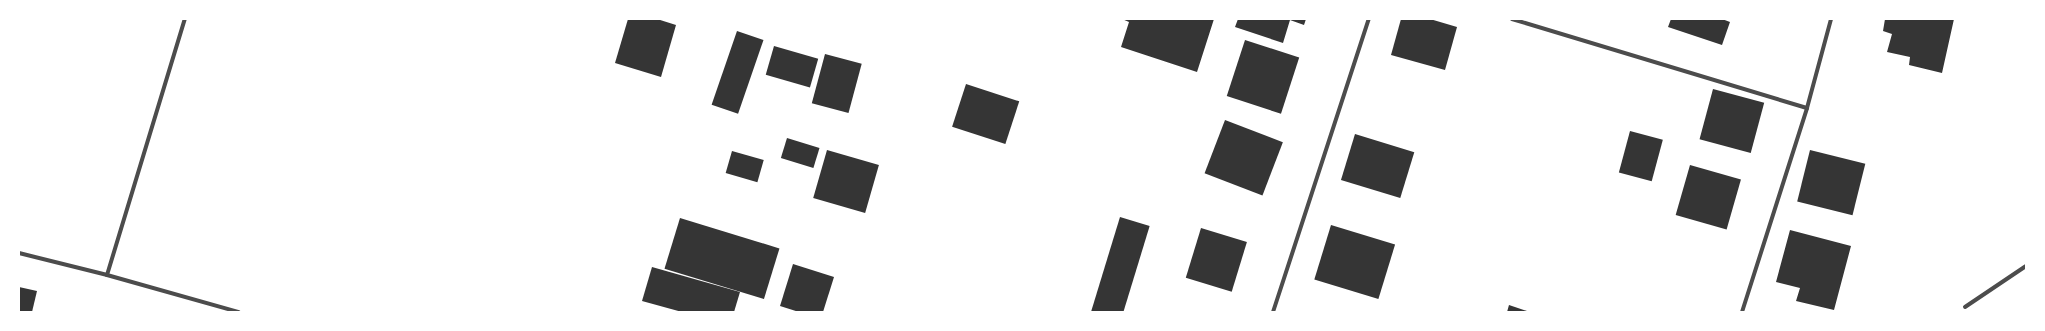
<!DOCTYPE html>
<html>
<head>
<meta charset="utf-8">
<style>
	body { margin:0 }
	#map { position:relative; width:2045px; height:331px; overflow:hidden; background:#fff; font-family:"Fira Sans",sans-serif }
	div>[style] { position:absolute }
	.building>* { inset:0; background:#353535; transform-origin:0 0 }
	.minor>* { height:4px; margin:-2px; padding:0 2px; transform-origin:2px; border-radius:2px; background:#4c4c4c }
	span { translate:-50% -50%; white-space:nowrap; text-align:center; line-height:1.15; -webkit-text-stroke:3.5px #fff; paint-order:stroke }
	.frame { position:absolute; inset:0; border:20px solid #fff; pointer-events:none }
</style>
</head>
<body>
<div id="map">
	<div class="building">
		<div style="clip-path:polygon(628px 19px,657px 19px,676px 25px,661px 77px,615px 63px)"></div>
		<div style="clip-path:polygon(1122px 19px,1214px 19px,1197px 72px,1121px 47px,1129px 22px)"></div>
		<div style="clip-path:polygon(1238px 19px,1306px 19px,1304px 25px,1290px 20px,1283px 43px,1235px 27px)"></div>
		<div style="clip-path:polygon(1401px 19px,1430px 19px,1457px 27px,1445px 70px,1391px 55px)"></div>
		<div style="clip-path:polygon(1671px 19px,1722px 19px,1730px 22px,1722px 45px,1668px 27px)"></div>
		<div style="clip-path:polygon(1885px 19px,1954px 19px,1942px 73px,1909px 65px,1910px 57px,1887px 52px,1892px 34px,1883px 31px)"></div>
		<div style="left:737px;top:31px;width:28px;height:78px;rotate:19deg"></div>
		<div style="left:1245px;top:40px;width:57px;height:59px;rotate:18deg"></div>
		<div style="left:774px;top:46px;width:46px;height:30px;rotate:16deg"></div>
		<div style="left:825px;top:54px;width:38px;height:51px;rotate:15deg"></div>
		<div style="left:966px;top:84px;width:56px;height:45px;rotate:18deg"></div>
		<div style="left:1713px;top:89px;width:53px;height:52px;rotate:15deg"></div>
		<div style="left:1225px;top:120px;width:62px;height:57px;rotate:21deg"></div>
		<div style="left:1630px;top:131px;width:34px;height:43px;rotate:15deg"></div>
		<div style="left:1355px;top:134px;width:62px;height:48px;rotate:17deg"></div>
		<div style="left:787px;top:138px;width:34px;height:21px;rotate:17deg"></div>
		<div style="left:827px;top:150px;width:54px;height:50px;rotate:16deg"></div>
		<div style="left:1810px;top:150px;width:57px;height:53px;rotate:14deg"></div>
		<div style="left:732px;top:151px;width:33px;height:23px;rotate:16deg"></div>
		<div style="left:1690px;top:165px;width:53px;height:52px;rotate:16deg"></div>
		<div style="left:1120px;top:217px;width:31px;height:100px;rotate:17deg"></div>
		<div style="left:680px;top:218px;width:104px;height:53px;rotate:17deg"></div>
		<div style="left:1331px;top:225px;width:67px;height:57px;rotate:17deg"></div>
		<div style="left:1201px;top:228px;width:48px;height:52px;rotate:17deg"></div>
		<div style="clip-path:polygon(1790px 230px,1851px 246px,1834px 310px,1796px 301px,1800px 288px,1776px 282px)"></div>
		<div style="clip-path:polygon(793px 264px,834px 277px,823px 312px,799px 312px,780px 306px)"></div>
		<div style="clip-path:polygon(652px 267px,740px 292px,734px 312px,682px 312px,642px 301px)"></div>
		<div style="clip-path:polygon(19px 287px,37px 291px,32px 312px,19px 312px)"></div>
		<div style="clip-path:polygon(1509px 305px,1530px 312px,1507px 312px)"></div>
	</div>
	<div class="minor">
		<div style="left:1512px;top:19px;width:308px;rotate:16.8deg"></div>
		<div style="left:19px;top:253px;width:91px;rotate:14deg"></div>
		<div style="left:107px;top:275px;width:137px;rotate:15.7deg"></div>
		<div style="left:107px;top:275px;width:268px;rotate:-73.1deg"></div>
		<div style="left:1965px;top:307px;width:73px;rotate:-33.9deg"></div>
		<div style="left:1273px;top:312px;width:308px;rotate:-71.9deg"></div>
		<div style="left:1742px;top:312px;width:214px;rotate:-72.3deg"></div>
		<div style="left:1807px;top:108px;width:92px;rotate:-74.9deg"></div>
	</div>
	<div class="frame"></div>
</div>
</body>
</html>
